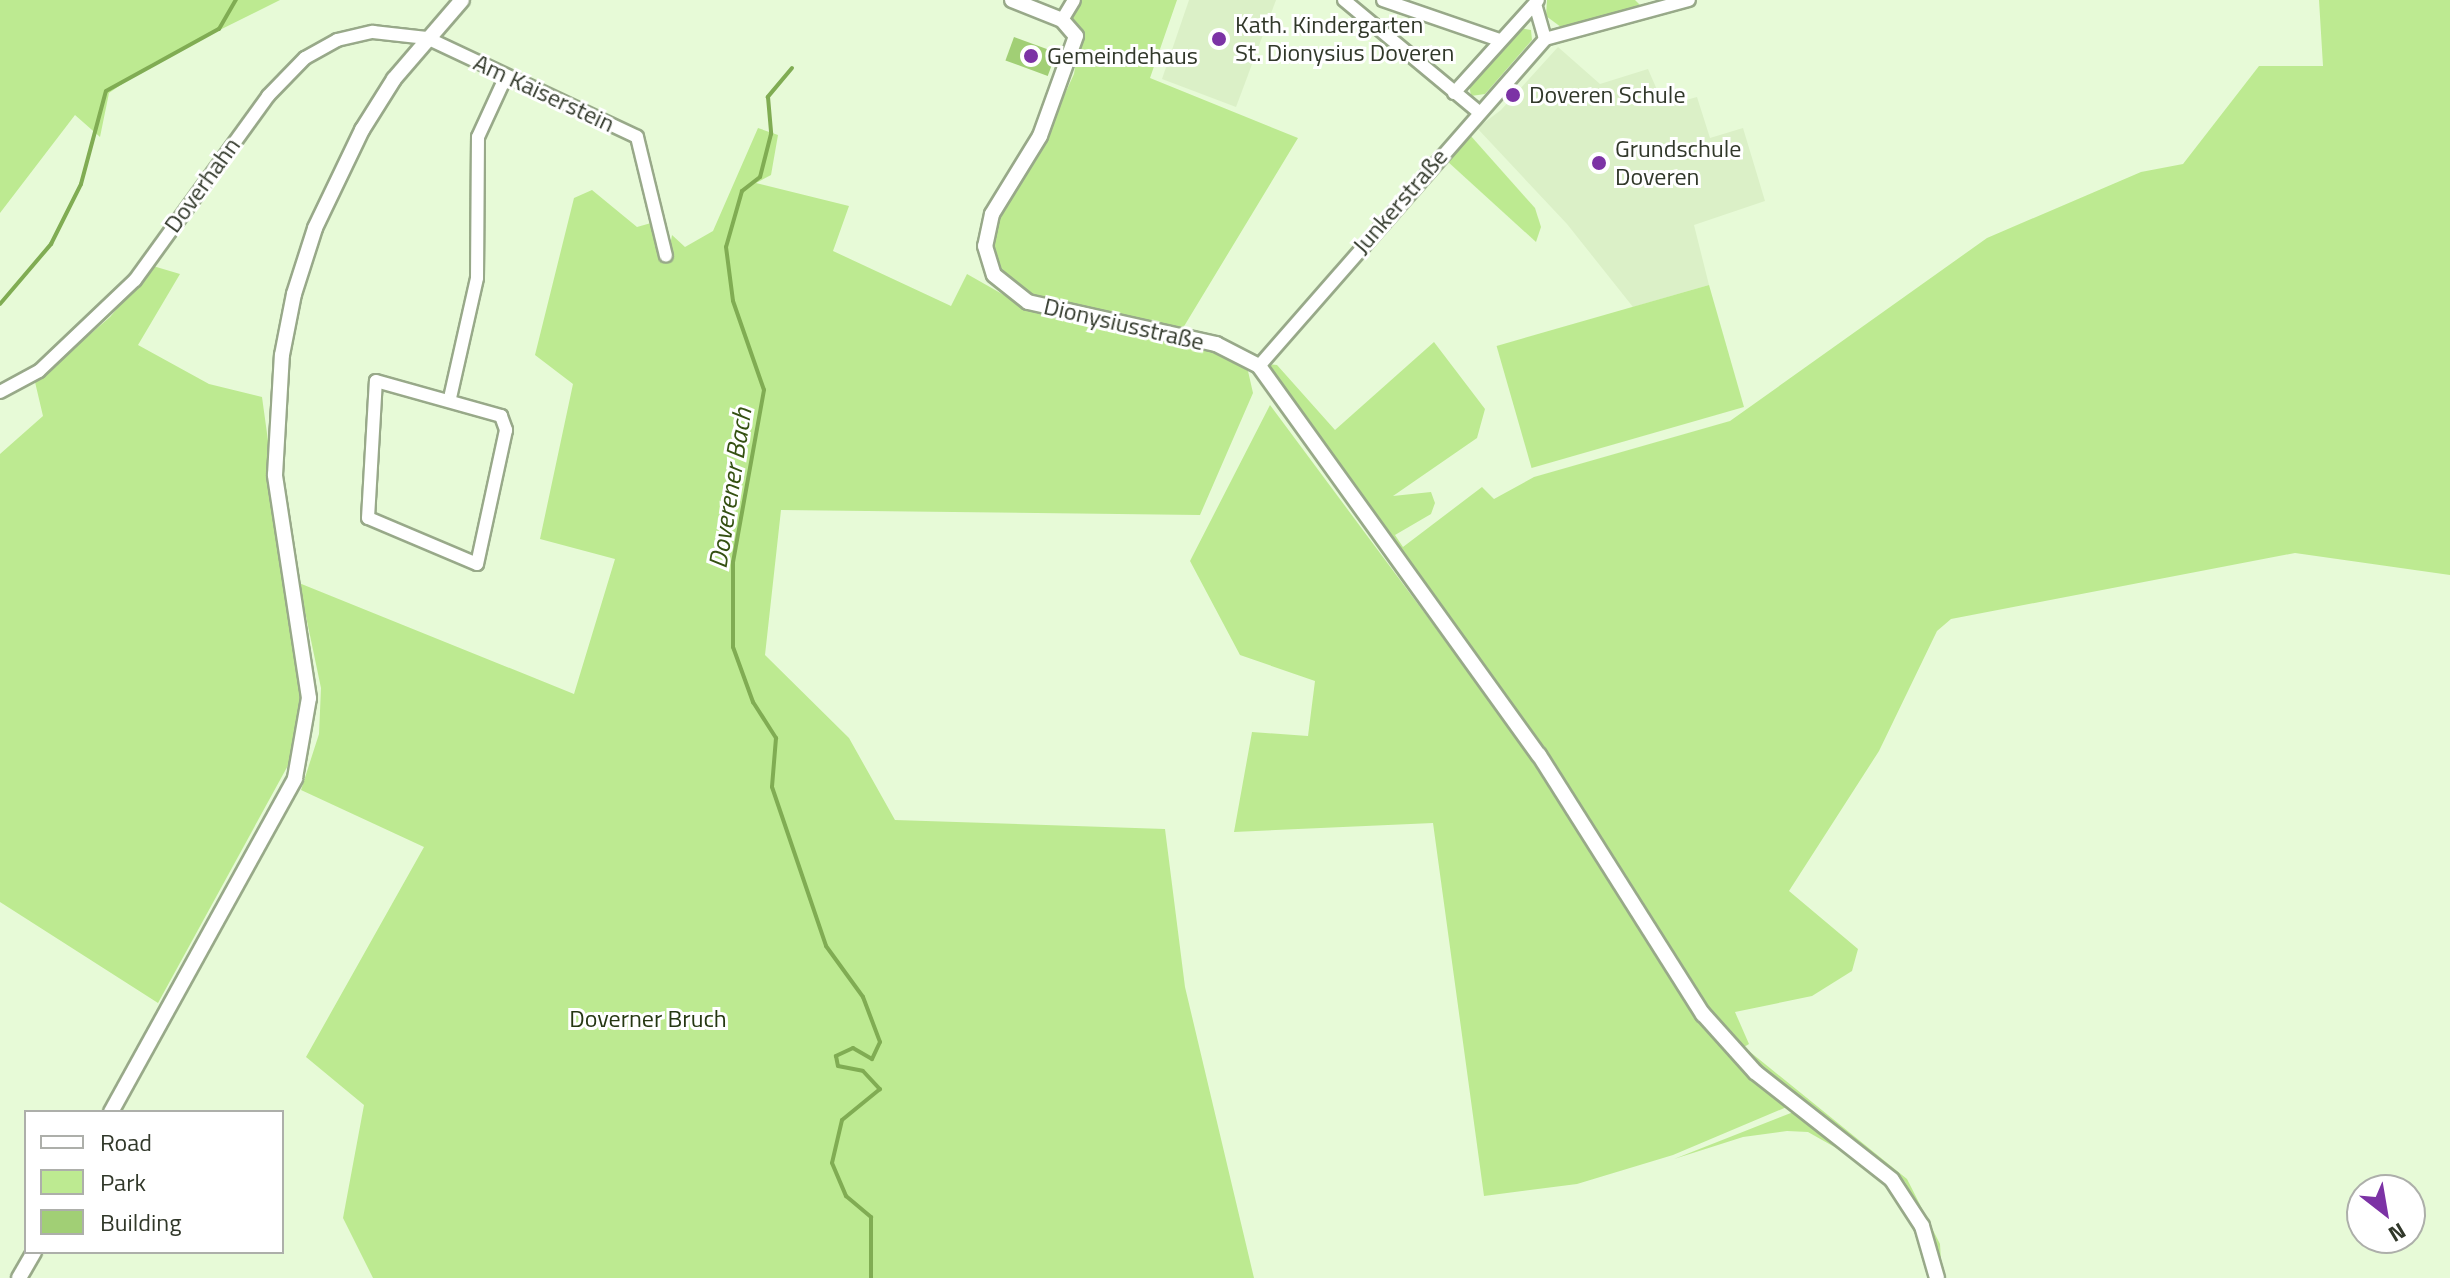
<!DOCTYPE html>
<html>
<head>
<meta charset="utf-8">
<style>
	body { margin:0 }
	#map { position:relative; width:2450px; height:1278px; overflow:hidden; background:#e7fad7; font-family:"Titillium Web",sans-serif }
	div>[style] { position:absolute }
	.built>* { inset:0; background:#dbf0c7 }
	.green>* { inset:0; background:#bdea91; transform-origin:0 0 }
	.stream>* { height:4px; margin:-2px; padding:0 2px; transform-origin:2px; border-radius:2px; background:#80ac53 }
	.building>* { inset:0; background:#a1cf75; transform-origin:0 0 }
	.roads { filter:drop-shadow(2px 0 #98a989) drop-shadow(-2px 0 #98a989) drop-shadow(0 2px #98a989) drop-shadow(0 -2px #98a989) }
	.minor>* { height:12px; margin:-6px; padding:0 6px; transform-origin:6px; border-radius:6px; background:#fff }
	.tertiary>* { height:14px; margin:-7px; padding:0 7px; transform-origin:7px; border-radius:7px; background:#fff }
	.dots>* { width:22px; height:22px; translate:-50% -50%; box-sizing:border-box; border:4px solid #fff; border-radius:50% }
	span { translate:-50% -50%; white-space:nowrap; text-align:center; line-height:1.15; -webkit-text-stroke:6px #fff; paint-order:stroke }
	.poi-label { font-size:24px; color:#31382a }
	.left { translate:0 -50%; text-align:left }
	.street-label { font-size:24px; color:#31382a }
	.park-label { font-size:24px; color:#253712 }
	.water-label { font-size:26px; color:#345011; font-style:italic }
	.legend { position:absolute; left:24px; top:1110px; width:260px; height:144px; box-sizing:border-box; background:#fff; border:2px solid #adafaa; margin:0; padding:10px 14px; list-style:none; font-size:24px; color:#31382a }
	.legend li { display:flex; align-items:center; gap:16px; height:40px }
	.legend b { width:40px; border:2px solid #adafaa }
	.north { position:absolute; left:2346px; top:1174px; width:80px; height:80px; box-sizing:border-box; background:#fff; border:2px solid #adafaa; border-radius:50%; rotate:149deg; font-size:22px; font-weight:700; line-height:32px; text-align:center; color:#31382a }
	.north::after { content:''; display:block; margin:auto; width:28px; height:36px; background:#7c33a5; clip-path:polygon(50% 0,100% 100%,50% 72%,0 100%) }
</style>
</head>
<body>
<div id="map">
	<div class="built">
		<div style="clip-path:polygon(1189px 0,1276px 0,1236px 107px,1162px 79px)"></div>
		<div style="clip-path:polygon(1558px 47px,1600px 84px,1648px 69px,1664px 106px,1697px 97px,1710px 138px,1743px 128px,1765px 201px,1694px 225px,1709px 285px,1633px 307px,1567px 224px,1477px 128px,1501px 110px)"></div>
	</div>
	<div class="green">
		<div style="clip-path:polygon(0 0,280px 0,151px 64px,109px 93px,100px 137px,75px 115px,0 213px)"></div>
		<div style="clip-path:polygon(1080px 0,1177px 0,1150px 78px,1298px 138px,1183px 328px,1027px 296px,997px 270px,993px 232px,1006px 196px,1043px 142px,1074px 74px,1080px 36px,1071px 15px)"></div>
		<div style="clip-path:polygon(1547px 0,1635px 0,1642px 7px,1565px 30px,1546px 16px)"></div>
		<div style="clip-path:polygon(2319px 0,2450px 0,2450px 575px,2295px 553px,1951px 619px,1937px 631px,1879px 751px,1789px 891px,1858px 949px,1852px 971px,1812px 996px,1735px 1012px,1749px 1044px,1744px 1047px,1907px 1179px,1940px 1244px,1942px 1278px,1930px 1229px,1905px 1182px,1763px 1069px,1708px 1010px,1549px 756px,1267px 364px,1277px 365px,1335px 430px,1434px 342px,1485px 409px,1477px 438px,1393px 496px,1431px 492px,1435px 503px,1431px 514px,1395px 535px,1403px 547px,1482px 487px,1494px 499px,1534px 477px,1730px 421px,1987px 238px,2141px 172px,2183px 164px,2259px 66px,2323px 66px)"></div>
		<div style="clip-path:polygon(1520px 28px,1531px 30px,1532px 40px,1485px 94px,1471px 96px,1469px 84px)"></div>
		<div style="clip-path:polygon(758px 128px,778px 135px,771px 175px,756px 183px,849px 206px,833px 251px,951px 306px,967px 274px,1034px 312px,1217px 350px,1248px 371px,1253px 393px,1200px 515px,781px 510px,765px 655px,849px 738px,895px 820px,1165px 829px,1185px 987px,1254px 1278px,373px 1278px,343px 1218px,364px 1105px,306px 1057px,424px 847px,301px 790px,319px 734px,321px 688px,299px 583px,574px 694px,615px 559px,540px 539px,573px 384px,535px 355px,574px 198px,592px 190px,637px 227px,658px 221px,669px 252px,672px 235px,685px 247px,713px 231px)"></div>
		<div style="clip-path:polygon(1470px 135px,1535px 208px,1541px 227px,1536px 242px,1447px 161px)"></div>
		<div style="clip-path:polygon(153px 266px,180px 274px,138px 345px,209px 384px,262px 397px,302px 687px,297px 749px,158px 1003px,0 902px,0 454px,43px 416px,35px 382px,110px 317px)"></div>
		<div style="left:1709px;top:285px;width:127px;height:221px;rotate:74deg"></div>
		<div style="clip-path:polygon(1270px 405px,1536px 763px,1692px 1011px,1753px 1081px,1789px 1106px,1673px 1155px,1577px 1184px,1484px 1196px,1433px 823px,1234px 832px,1252px 732px,1308px 736px,1315px 681px,1240px 655px,1190px 561px)"></div>
		<div style="clip-path:polygon(1796px 1111px,1861px 1162px,1808px 1132px,1787px 1131px,1743px 1137px,1674px 1159px)"></div>
	</div>
	<div class="stream">
		<div style="left:792px;top:68px;width:38px;rotate:130deg"></div>
		<div style="left:768px;top:97px;width:37px;rotate:85deg"></div>
		<div style="left:771px;top:134px;width:44px;rotate:104.3deg"></div>
		<div style="left:760px;top:177px;width:23px;rotate:142deg"></div>
		<div style="left:742px;top:191px;width:58px;rotate:105.9deg"></div>
		<div style="left:726px;top:247px;width:54px;rotate:82.6deg"></div>
		<div style="left:733px;top:301px;width:94px;rotate:70.8deg"></div>
		<div style="left:764px;top:390px;width:175px;rotate:100.2deg"></div>
		<div style="left:733px;top:562px;width:85px;rotate:90deg"></div>
		<div style="left:733px;top:647px;width:59px;rotate:70deg"></div>
		<div style="left:753px;top:702px;width:43px;rotate:57.4deg"></div>
		<div style="left:776px;top:738px;width:49px;rotate:94.7deg"></div>
		<div style="left:772px;top:787px;width:168px;rotate:71.2deg"></div>
		<div style="left:826px;top:946px;width:63px;rotate:54deg"></div>
		<div style="left:863px;top:997px;width:48px;rotate:69.3deg"></div>
		<div style="left:880px;top:1042px;width:19px;rotate:115deg"></div>
		<div style="left:872px;top:1059px;width:22px;rotate:-150deg"></div>
		<div style="left:853px;top:1048px;width:19px;rotate:155deg"></div>
		<div style="left:836px;top:1056px;width:10px;rotate:79deg"></div>
		<div style="left:838px;top:1066px;width:25px;rotate:11deg"></div>
		<div style="left:863px;top:1071px;width:25px;rotate:47deg"></div>
		<div style="left:880px;top:1089px;width:49px;rotate:140.8deg"></div>
		<div style="left:842px;top:1120px;width:44px;rotate:103.1deg"></div>
		<div style="left:832px;top:1163px;width:36px;rotate:67deg"></div>
		<div style="left:846px;top:1196px;width:33px;rotate:40deg"></div>
		<div style="left:871px;top:1217px;width:61px;rotate:90deg"></div>
		<div style="left:0;top:304px;width:79px;rotate:-49.6deg"></div>
		<div style="left:51px;top:244px;width:67px;rotate:-63.4deg"></div>
		<div style="left:81px;top:184px;width:96px;rotate:-75deg"></div>
		<div style="left:106px;top:91px;width:129px;rotate:-28.8deg"></div>
		<div style="left:219px;top:29px;width:34px;rotate:-60deg"></div>
	</div>
	<div class="building">
		<div style="left:1014px;top:37px;width:45px;height:25px;rotate:20deg"></div>
	</div>
	<div class="roads">
		<div class="minor">
			<div style="left:1344px;top:0;width:175px;rotate:39.7deg"></div>
			<div style="left:1383px;top:0;width:123px;rotate:19deg"></div>
			<div style="left:1535px;top:4px;width:36px;rotate:74deg"></div>
			<div style="left:1062px;top:20px;width:23px;rotate:-59deg"></div>
			<div style="left:1545px;top:39px;width:149px;rotate:-15.2deg"></div>
			<div style="left:1454px;top:93px;width:125px;rotate:-47.9deg"></div>
			<div style="left:1259px;top:366px;width:434px;rotate:-48.8deg"></div>
			<div style="left:376px;top:381px;width:130px;rotate:15.6deg"></div>
			<div style="left:501px;top:416px;width:15px;rotate:70deg"></div>
			<div style="left:506px;top:430px;width:137px;rotate:102.2deg"></div>
			<div style="left:477px;top:564px;width:118px;rotate:-157.1deg"></div>
			<div style="left:368px;top:518px;width:137px;rotate:-86.7deg"></div>
			<div style="left:0;top:392px;width:44px;rotate:-28.3deg"></div>
			<div style="left:39px;top:371px;width:132px;rotate:-43.5deg"></div>
			<div style="left:135px;top:280px;width:227px;rotate:-54.1deg"></div>
			<div style="left:268px;top:96px;width:53px;rotate:-45.8deg"></div>
			<div style="left:305px;top:58px;width:37px;rotate:-29deg"></div>
			<div style="left:337px;top:40px;width:37px;rotate:-13deg"></div>
			<div style="left:373px;top:32px;width:54px;rotate:6.3deg"></div>
			<div style="left:427px;top:38px;width:232px;rotate:25.2deg"></div>
			<div style="left:637px;top:137px;width:122px;rotate:76.3deg"></div>
			<div style="left:450px;top:398px;width:123px;rotate:-77.3deg"></div>
			<div style="left:477px;top:278px;width:141px;rotate:-89.6deg"></div>
			<div style="left:478px;top:137px;width:67px;rotate:-65.3deg"></div>
		</div>
		<div class="tertiary">
			<div style="left:1012px;top:0;width:54px;rotate:21.8deg"></div>
			<div style="left:1062px;top:20px;width:21px;rotate:49deg"></div>
			<div style="left:1076px;top:36px;width:106px;rotate:109.8deg"></div>
			<div style="left:1040px;top:136px;width:92px;rotate:121.6deg"></div>
			<div style="left:992px;top:214px;width:33px;rotate:102deg"></div>
			<div style="left:985px;top:246px;width:30px;rotate:73deg"></div>
			<div style="left:994px;top:275px;width:43px;rotate:38.5deg"></div>
			<div style="left:1028px;top:302px;width:193px;rotate:12.6deg"></div>
			<div style="left:1216px;top:344px;width:48px;rotate:27.1deg"></div>
			<div style="left:1259px;top:366px;width:479px;rotate:54.3deg"></div>
			<div style="left:1539px;top:755px;width:307px;rotate:57.7deg"></div>
			<div style="left:1703px;top:1014px;width:78px;rotate:48.1deg"></div>
			<div style="left:1755px;top:1072px;width:174px;rotate:38.2deg"></div>
			<div style="left:1892px;top:1180px;width:55px;rotate:56.9deg"></div>
			<div style="left:1922px;top:1226px;width:54px;rotate:73.9deg"></div>
			<div style="left:111px;top:1112px;width:381px;rotate:-61.1deg"></div>
			<div style="left:295px;top:778px;width:81px;rotate:-80.1deg"></div>
			<div style="left:309px;top:698px;width:226px;rotate:-98.7deg"></div>
			<div style="left:275px;top:475px;width:120px;rotate:-86.7deg"></div>
			<div style="left:282px;top:355px;width:62px;rotate:-78.9deg"></div>
			<div style="left:294px;top:294px;width:69px;rotate:-72.3deg"></div>
			<div style="left:315px;top:228px;width:109px;rotate:-64.4deg"></div>
			<div style="left:362px;top:130px;width:60px;rotate:-57.9deg"></div>
			<div style="left:394px;top:79px;width:104px;rotate:-49.3deg"></div>
			<div style="left:19px;top:1278px;width:30px;rotate:-60deg"></div>
		</div>
	</div>
	<div class="dots">
		<div style="left:1219px;top:39px;background:#7c33a5"></div>
		<div style="left:1031px;top:56px;background:#7c33a5"></div>
		<div style="left:1513px;top:95px;background:#7c33a5"></div>
		<div style="left:1599px;top:163px;background:#7c33a5"></div>
	</div>
	<div class="poi-label">
		<span class="left" style="left:1235px;top:39px">Kath. Kindergarten<br>St. Dionysius Doveren</span>
		<span class="left" style="left:1047px;top:56px">Gemeindehaus</span>
		<span class="left" style="left:1529px;top:95px">Doveren Schule</span>
		<span class="left" style="left:1615px;top:163px">Grundschule<br>Doveren</span>
	</div>
	<div class="street-label">
		<span style="left:544px;top:93px;rotate:25deg">Am Kaiserstein</span>
		<span style="left:202px;top:185px;rotate:-54deg">Doverhahn</span>
		<span style="left:1400px;top:201px;rotate:-49deg">Junkerstraße</span>
		<span style="left:1124px;top:324px;rotate:13deg">Dionysiusstraße</span>
	</div>
	<div class="park-label">
		<span style="left:648px;top:1019px">Doverner Bruch</span>
	</div>
	<div class="water-label">
		<span style="left:730px;top:488px;rotate:-81deg">Doverener Bach</span>
	</div>
	<ul class="legend">
	<li><b style="height:10px;background:#fff"></b>Road</li>
	<li><b style="height:22px;background:#bdea91"></b>Park</li>
	<li><b style="height:22px;background:#a1cf75"></b>Building</li>
	</ul>
	<div class="north">N</div>
</div>
</body>
</html>
